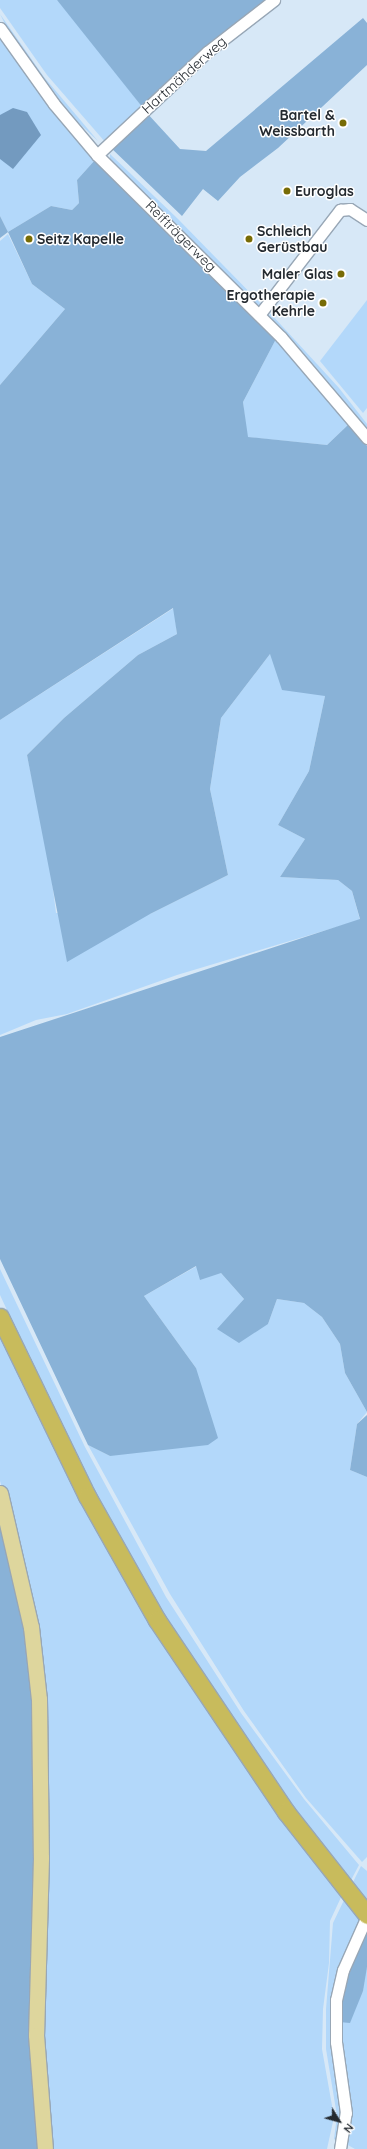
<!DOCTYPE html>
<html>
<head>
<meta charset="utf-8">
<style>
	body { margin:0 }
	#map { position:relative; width:367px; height:2149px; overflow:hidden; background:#d7e8f7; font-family:Quicksand,sans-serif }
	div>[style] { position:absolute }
	.green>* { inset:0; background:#b3d8fa }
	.forest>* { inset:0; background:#89b2d7 }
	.water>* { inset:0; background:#739abf }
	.roads { filter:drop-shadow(1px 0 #98a7b6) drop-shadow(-1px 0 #98a7b6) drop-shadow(0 1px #98a7b6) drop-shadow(0 -1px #98a7b6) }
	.minor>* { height:11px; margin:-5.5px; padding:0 5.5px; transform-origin:5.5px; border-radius:5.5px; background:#fff }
	.major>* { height:15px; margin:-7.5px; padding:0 7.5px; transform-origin:7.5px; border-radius:7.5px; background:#ded69d }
	.highway>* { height:17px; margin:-8.5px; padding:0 8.5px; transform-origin:8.5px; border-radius:8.5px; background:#c8bb5c }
	.dots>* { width:11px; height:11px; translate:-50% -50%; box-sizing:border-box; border:2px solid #fff; border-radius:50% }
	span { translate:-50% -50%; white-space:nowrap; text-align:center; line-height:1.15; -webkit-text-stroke:3px #fff; paint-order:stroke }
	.street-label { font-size:14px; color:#242a30 }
	.poi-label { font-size:14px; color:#242a30; font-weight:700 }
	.right { translate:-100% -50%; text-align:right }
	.left { translate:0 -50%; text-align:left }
	.north { position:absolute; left:319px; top:2101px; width:40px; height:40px; -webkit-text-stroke:3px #fff; paint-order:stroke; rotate:127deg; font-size:11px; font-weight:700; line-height:16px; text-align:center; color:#242a30 }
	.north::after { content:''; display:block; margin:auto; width:14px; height:18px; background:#242a30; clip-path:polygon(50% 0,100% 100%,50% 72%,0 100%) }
</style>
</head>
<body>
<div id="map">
	<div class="green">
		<div style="clip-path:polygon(0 0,57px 0,66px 6px,143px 108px,106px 143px,47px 75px,0 8px)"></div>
		<div style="clip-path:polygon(0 14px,44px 77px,98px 141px,72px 117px,42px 79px,12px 38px)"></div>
		<div style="clip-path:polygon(0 39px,95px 160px,77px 180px,79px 203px,72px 210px,51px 206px,8px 232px,0 216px)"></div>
		<div style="clip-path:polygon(110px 154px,178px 219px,262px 305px,259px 308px,110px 160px)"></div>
		<div style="clip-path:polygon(8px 234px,32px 284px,65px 309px,0 385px,0 241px)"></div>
		<div style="clip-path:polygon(367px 300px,367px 408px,363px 413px,320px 361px)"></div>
		<div style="clip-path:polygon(271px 314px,339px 388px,367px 424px,367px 430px,268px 316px)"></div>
		<div style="clip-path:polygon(276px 339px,350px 423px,327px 445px,247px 437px,243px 402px)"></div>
		<div style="clip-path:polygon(174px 608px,177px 634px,138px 655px,64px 718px,27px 755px,49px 857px,56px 913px,150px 914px,228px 875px,210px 789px,221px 718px,270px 654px,325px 696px,309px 771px,278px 825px,305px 839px,280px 877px,338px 880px,352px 891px,360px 920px,177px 975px,67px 1014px,36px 1020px,0 1035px,0 720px)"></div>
		<div style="clip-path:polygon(197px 1266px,221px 1273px,244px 1299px,218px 1329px,268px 1324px,277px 1299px,304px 1303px,322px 1317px,340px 1344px,345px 1373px,367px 1412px,357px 1424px,350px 1470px,367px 1477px,367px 1857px,362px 1862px,306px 1798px,244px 1711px,170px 1594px,88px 1445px,110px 1456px,196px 1368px,144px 1296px)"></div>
		<div style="clip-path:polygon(0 1269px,85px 1447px,166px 1597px,241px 1713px,304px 1799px,359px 1865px,349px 1884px,291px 1809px,209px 1687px,125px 1550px,51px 1405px,0 1295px)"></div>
		<div style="clip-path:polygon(0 1334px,152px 1624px,196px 1695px,281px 1816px,343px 1893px,330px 1921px,329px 1963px,323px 2009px,322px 2049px,334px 2117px,327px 2149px,49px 2149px,8px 1508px,0 1481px)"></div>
		<div style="clip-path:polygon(361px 1866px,367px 1871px,367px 1905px,351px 1886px)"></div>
		<div style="clip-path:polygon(345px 1898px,362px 1920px,333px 2000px,343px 2113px,339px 2142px,334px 2139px,337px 2116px,326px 2049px,326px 2009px,333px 1923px)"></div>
		<div style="clip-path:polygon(367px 1967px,367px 2149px,355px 2149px,346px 2144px,339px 2022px,363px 1991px,363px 1973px)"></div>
	</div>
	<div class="forest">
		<div style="clip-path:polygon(57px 0,270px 0,143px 108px)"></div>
		<div style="clip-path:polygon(363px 18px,367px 23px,367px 65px,278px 148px,240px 177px,218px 201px,203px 189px,182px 216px,109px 146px,146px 112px,180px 149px,206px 151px)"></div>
		<div style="clip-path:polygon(95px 160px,276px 339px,243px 402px,248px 437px,327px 445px,350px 423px,367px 446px,367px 1412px,345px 1373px,340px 1344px,322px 1317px,304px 1303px,277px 1299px,268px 1324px,239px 1343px,217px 1329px,244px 1299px,221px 1273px,200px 1280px,196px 1266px,144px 1296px,196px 1368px,218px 1438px,208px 1445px,110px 1456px,88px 1445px,0 1259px,0 1037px,360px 919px,352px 891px,338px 880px,280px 877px,305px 839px,278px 825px,309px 771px,325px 696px,282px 690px,270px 654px,221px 718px,210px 789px,228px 875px,150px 914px,67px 962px,27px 755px,64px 718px,138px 655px,177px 634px,173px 608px,0 720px,0 385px,65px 309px,32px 284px,8px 232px,0 238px,0 216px,8px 232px,51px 206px,72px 210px,79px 203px,77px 180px)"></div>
		<div style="clip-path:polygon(367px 1415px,367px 1477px,350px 1470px,357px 1424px)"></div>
		<div style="clip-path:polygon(0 1507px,18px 1574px,32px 1673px,41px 2149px,0 2149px)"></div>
		<div style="clip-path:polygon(367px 1925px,367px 1967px,363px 1991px,350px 2023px,339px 2022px,339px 2001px,346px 1971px)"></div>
	</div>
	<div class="water">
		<div style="clip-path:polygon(13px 108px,27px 112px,41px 135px,13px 169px,0 159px,0 115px)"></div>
	</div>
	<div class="roads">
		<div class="minor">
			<div style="left:0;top:28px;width:93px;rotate:54.6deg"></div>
			<div style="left:54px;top:104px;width:67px;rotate:49.9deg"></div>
			<div style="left:97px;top:155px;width:259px;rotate:44.7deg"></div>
			<div style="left:281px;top:337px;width:133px;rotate:49.6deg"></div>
			<div style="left:97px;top:155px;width:151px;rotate:-43.1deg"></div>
			<div style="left:207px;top:52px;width:85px;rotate:-37.8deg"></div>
			<div style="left:259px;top:315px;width:133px;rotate:-52.4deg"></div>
			<div style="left:340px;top:210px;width:10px;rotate:-6deg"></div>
			<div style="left:350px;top:209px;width:20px;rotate:33deg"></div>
			<div style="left:340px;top:2149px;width:36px;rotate:-81deg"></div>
			<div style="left:346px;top:2113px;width:72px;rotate:-98deg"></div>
			<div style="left:336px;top:2042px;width:42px;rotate:-90deg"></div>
			<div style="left:336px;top:2000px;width:31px;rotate:-77deg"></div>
			<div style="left:343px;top:1970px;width:59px;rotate:-66deg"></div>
		</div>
		<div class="major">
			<div style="left:0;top:1493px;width:138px;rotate:77deg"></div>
			<div style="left:31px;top:1627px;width:72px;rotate:83.7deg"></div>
			<div style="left:39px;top:1699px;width:159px;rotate:89.3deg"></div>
			<div style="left:41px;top:1858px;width:177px;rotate:91.6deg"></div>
			<div style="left:36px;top:2035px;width:114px;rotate:85.5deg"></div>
		</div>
		<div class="highway">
			<div style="left:0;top:1317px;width:199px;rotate:64.1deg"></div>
			<div style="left:87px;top:1496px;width:142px;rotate:60.6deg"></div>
			<div style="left:157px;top:1620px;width:231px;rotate:56.1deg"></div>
			<div style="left:286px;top:1812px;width:131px;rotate:51.8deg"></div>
		</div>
	</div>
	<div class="dots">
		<div style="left:343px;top:123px;background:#786c06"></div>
		<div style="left:287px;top:191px;background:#786c06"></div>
		<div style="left:29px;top:239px;background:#786c06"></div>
		<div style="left:249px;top:239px;background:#786c06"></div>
		<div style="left:341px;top:274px;background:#786c06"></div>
		<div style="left:323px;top:303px;background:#786c06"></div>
	</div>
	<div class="street-label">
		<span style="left:184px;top:75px;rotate:-42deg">Hartmähderweg</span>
		<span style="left:181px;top:236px;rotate:45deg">Reifträgerweg</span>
	</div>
	<div class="poi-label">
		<span class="right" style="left:335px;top:123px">Bartel &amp;<br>Weissbarth</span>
		<span class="left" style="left:295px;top:191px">Euroglas</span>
		<span class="left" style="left:257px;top:239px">Schleich<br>Gerüstbau</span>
		<span class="left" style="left:37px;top:239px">Seitz Kapelle</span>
		<span class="right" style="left:333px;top:274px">Maler Glas</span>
		<span class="right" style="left:315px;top:303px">Ergotherapie<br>Kehrle</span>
	</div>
	<div class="north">N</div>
</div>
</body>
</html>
